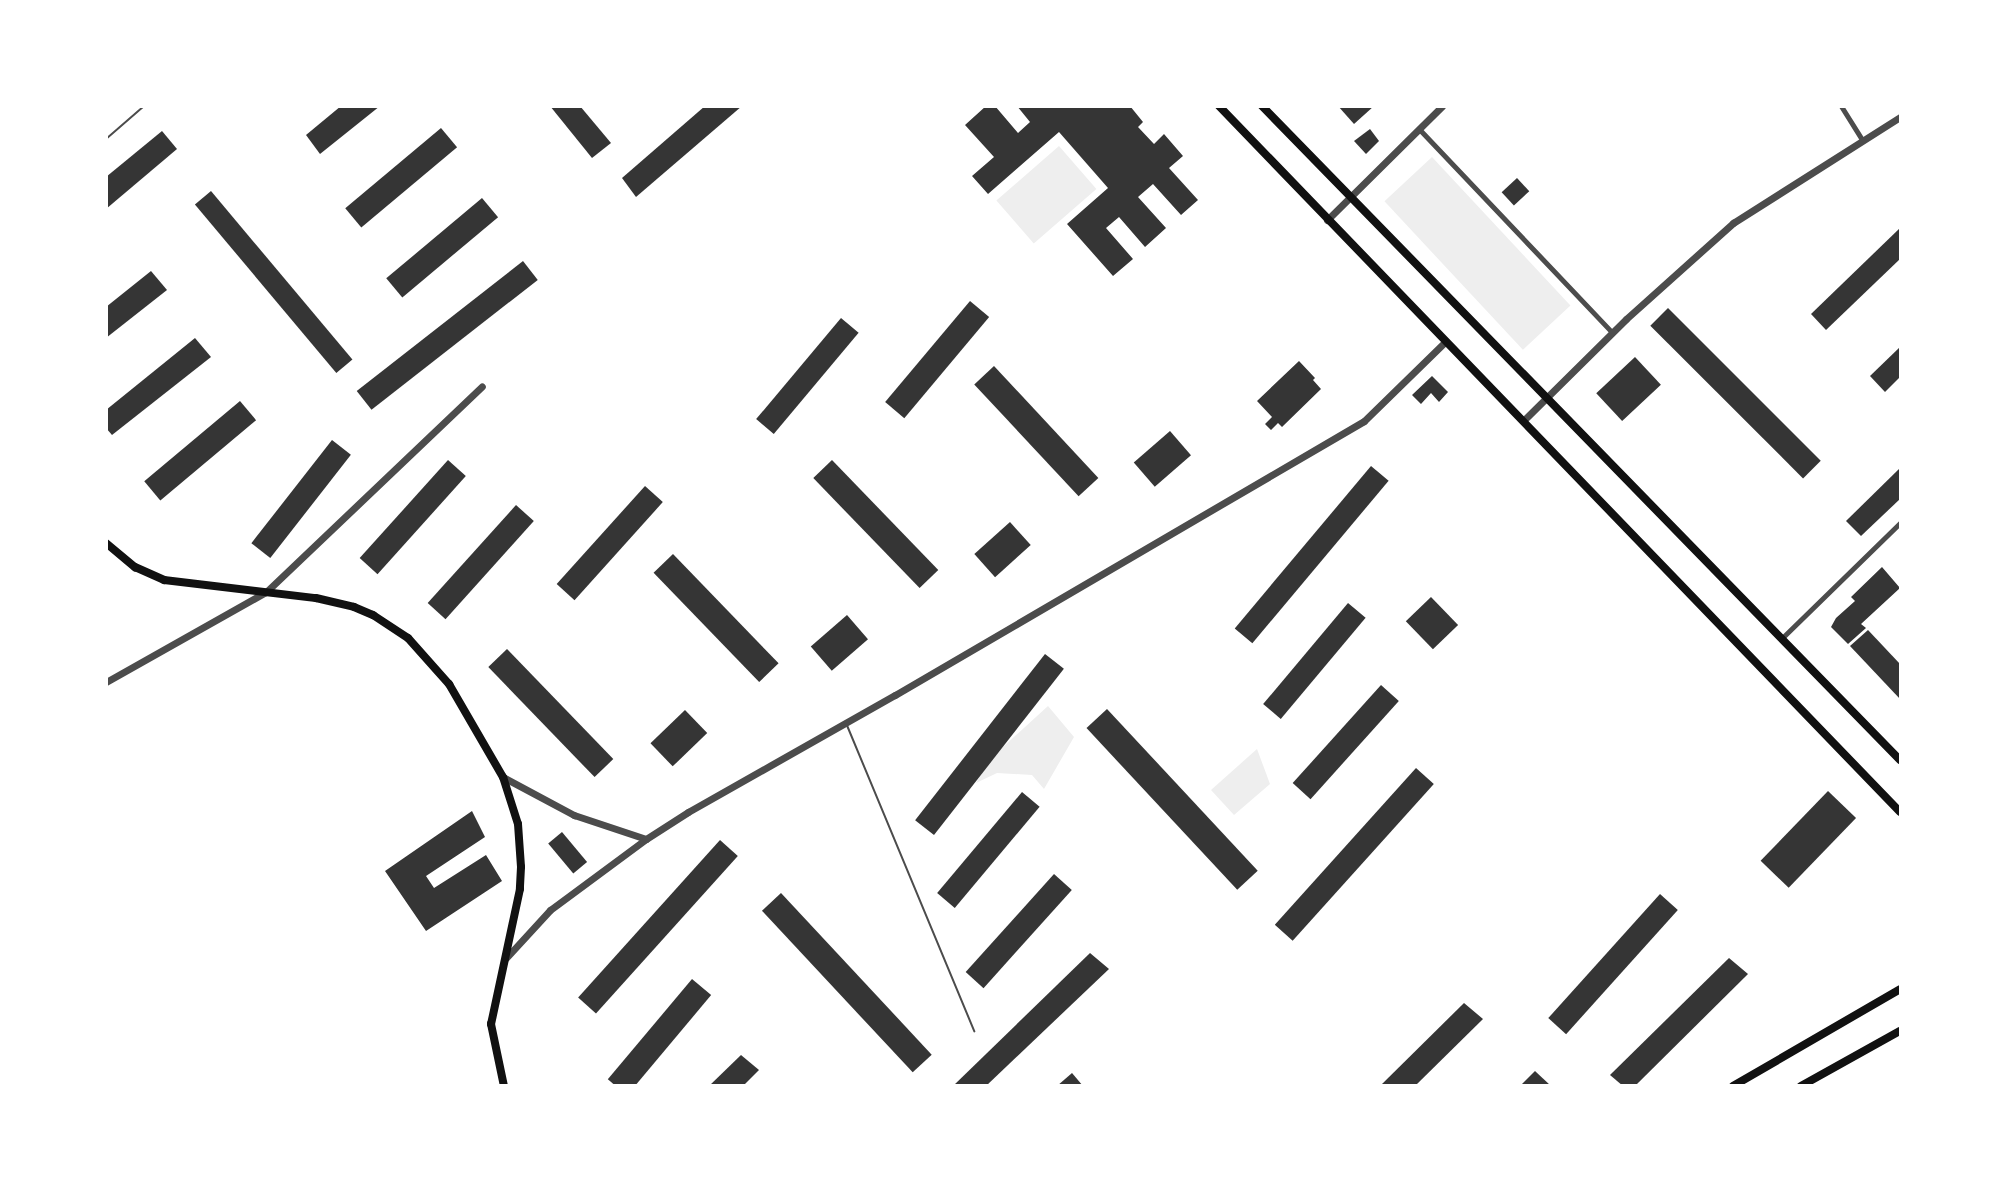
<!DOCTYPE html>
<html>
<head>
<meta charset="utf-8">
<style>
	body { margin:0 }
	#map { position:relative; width:2007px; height:1192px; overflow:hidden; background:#fff; font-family:Jost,sans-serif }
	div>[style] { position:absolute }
	.green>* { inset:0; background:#eee; transform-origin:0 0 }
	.building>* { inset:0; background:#353535; transform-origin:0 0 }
	.service>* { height:2px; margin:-1px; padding:0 1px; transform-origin:1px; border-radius:1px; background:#4c4c4c }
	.minor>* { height:5px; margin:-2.5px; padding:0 2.5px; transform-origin:2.5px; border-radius:2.5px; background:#4c4c4c }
	.tertiary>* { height:7px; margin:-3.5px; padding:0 3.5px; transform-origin:3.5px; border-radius:3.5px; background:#4c4c4c }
	.secondary>* { height:8px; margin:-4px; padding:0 4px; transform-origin:4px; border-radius:4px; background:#111 }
	.primary>* { height:8px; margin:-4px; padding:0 4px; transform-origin:4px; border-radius:4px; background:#111 }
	span { translate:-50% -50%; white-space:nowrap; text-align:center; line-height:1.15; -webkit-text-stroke:4.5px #fff; paint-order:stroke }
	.frame { position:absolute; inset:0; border:108px solid #fff; pointer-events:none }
</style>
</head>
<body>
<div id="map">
	<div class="green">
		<div style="left:1059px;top:146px;width:57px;height:83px;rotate:49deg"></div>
		<div style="left:1432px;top:157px;width:203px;height:65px;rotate:47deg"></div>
		<div style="clip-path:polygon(1048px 706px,1074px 737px,1044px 789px,1032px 775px,997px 773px,976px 783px,992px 757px)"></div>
		<div style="clip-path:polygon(1257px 749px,1270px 784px,1234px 815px,1211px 790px)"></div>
	</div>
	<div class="building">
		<div style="clip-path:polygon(341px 106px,380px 106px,320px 154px,306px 135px)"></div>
		<div style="clip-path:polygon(550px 106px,580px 106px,611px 143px,592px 158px)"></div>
		<div style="clip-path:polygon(705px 106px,742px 106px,636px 197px,622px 178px)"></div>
		<div style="clip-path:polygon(986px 106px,995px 106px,1018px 133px,1030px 122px,1017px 106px,1130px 106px,1143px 122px,1138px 127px,1154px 144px,1164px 134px,1183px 156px,1169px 168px,1198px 200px,1181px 215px,1153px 184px,1138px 197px,1166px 228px,1145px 247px,1119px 217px,1106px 228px,1133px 259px,1113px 276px,1067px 224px,1108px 188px,1059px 132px,988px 194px,972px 176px,994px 157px,965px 125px)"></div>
		<div style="clip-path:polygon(1338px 106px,1374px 106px,1354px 124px)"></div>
		<div style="left:441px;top:128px;width:25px;height:125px;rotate:50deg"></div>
		<div style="clip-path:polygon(1370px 129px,1379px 141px,1366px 154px,1354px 141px)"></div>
		<div style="clip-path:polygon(162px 131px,177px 149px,106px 209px,106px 177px)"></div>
		<div style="left:1517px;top:178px;width:18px;height:21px;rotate:47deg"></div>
		<div style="left:211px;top:191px;width:220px;height:21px;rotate:50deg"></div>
		<div style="left:482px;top:198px;width:25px;height:125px;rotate:50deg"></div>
		<div style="clip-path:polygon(1900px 228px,1900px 259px,1826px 330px,1811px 314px)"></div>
		<div style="left:523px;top:261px;width:24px;height:211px;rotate:52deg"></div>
		<div style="clip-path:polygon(151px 271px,167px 290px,106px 338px,106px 307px)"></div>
		<div style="left:970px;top:301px;width:25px;height:132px;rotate:40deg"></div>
		<div style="left:1668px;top:308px;width:216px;height:25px;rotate:45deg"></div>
		<div style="left:841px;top:318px;width:23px;height:132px;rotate:40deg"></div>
		<div style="clip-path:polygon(195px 338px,211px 357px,112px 435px,106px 428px,106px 410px)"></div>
		<div style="clip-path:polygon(1900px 347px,1900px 377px,1885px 392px,1870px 376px)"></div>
		<div style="left:1635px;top:357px;width:38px;height:53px;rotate:47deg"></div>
		<div style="clip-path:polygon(1299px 361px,1315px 378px,1313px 380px,1321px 389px,1282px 427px,1278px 423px,1271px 430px,1265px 424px,1272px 417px,1257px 401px)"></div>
		<div style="left:994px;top:366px;width:153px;height:27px;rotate:47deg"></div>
		<div style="clip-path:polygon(1432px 376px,1448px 392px,1439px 402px,1431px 393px,1421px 404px,1412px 395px)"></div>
		<div style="left:240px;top:401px;width:25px;height:125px;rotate:50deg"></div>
		<div style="left:1170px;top:431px;width:32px;height:48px;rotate:49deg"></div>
		<div style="left:332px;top:440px;width:24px;height:131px;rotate:38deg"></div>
		<div style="left:448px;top:460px;width:24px;height:132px;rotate:42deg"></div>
		<div style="left:832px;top:460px;width:153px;height:26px;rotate:46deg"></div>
		<div style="left:1371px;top:466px;width:23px;height:212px;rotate:40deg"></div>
		<div style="clip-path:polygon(1900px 468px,1900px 499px,1861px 536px,1846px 521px)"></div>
		<div style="left:645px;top:486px;width:24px;height:132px;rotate:42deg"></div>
		<div style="left:516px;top:505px;width:24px;height:132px;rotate:42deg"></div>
		<div style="left:1010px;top:522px;width:31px;height:48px;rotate:48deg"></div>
		<div style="left:673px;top:554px;width:152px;height:27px;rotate:46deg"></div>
		<div style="clip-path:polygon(1882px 567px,1900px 588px,1861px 624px,1866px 628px,1848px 644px,1831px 627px,1836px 618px,1855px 601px,1851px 597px)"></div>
		<div style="left:1431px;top:597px;width:39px;height:35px;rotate:46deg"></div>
		<div style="left:1348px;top:603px;width:23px;height:132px;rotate:40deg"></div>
		<div style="left:847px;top:615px;width:32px;height:48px;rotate:49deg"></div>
		<div style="clip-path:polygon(1868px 630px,1900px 664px,1900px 699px,1850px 646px)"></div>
		<div style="left:507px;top:649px;width:153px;height:26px;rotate:46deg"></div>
		<div style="left:1045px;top:654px;width:24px;height:211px;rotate:38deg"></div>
		<div style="left:1381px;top:685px;width:24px;height:132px;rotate:42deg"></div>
		<div style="left:1107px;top:709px;width:221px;height:28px;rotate:47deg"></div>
		<div style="left:685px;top:710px;width:32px;height:48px;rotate:46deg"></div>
		<div style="left:1416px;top:768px;width:24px;height:211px;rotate:42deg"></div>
		<div style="left:1828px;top:791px;width:39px;height:97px;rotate:44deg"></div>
		<div style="left:1022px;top:792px;width:23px;height:132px;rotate:40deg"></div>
		<div style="clip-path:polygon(472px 811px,485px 837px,426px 876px,434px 888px,486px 855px,502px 881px,426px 931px,385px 871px)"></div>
		<div style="left:562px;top:832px;width:39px;height:18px;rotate:50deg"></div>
		<div style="left:720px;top:840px;width:24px;height:212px;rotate:42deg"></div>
		<div style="left:1054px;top:874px;width:24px;height:132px;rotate:42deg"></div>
		<div style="left:781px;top:893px;width:221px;height:26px;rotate:47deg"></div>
		<div style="left:1660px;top:894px;width:24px;height:167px;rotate:42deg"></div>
		<div style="clip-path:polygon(1090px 953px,1109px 969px,986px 1086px,953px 1086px)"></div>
		<div style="clip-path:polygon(1729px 958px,1748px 974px,1635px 1086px,1623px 1086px,1610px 1075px)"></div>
		<div style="left:692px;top:979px;width:25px;height:131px;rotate:40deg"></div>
		<div style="clip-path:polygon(1464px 1003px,1483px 1019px,1415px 1086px,1380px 1086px)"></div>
		<div style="clip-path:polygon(741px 1055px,759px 1070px,743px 1086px,709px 1086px)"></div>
		<div style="clip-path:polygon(1535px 1071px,1551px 1086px,1520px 1086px)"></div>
		<div style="clip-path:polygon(1072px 1073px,1083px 1086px,1057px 1086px)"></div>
	</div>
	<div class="service">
		<div style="left:106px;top:139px;width:50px;rotate:-41deg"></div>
		<div style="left:846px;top:723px;width:334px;rotate:67.4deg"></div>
	</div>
	<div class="minor">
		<div style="left:1841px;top:106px;width:40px;rotate:58deg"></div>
		<div style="left:1420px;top:130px;width:279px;rotate:46.5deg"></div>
		<div style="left:1782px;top:638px;width:165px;rotate:-44.3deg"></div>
	</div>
	<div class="tertiary">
		<div style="left:1327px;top:220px;width:162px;rotate:-44.7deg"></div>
		<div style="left:1523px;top:421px;width:145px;rotate:-44.7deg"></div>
		<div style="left:1626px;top:319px;width:144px;rotate:-41.9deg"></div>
		<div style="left:1733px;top:223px;width:198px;rotate:-32.4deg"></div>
		<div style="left:106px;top:682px;width:184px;rotate:-29.4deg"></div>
		<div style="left:266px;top:592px;width:298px;rotate:-43.6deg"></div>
		<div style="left:503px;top:777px;width:81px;rotate:28.2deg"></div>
		<div style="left:574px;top:815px;width:76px;rotate:18.4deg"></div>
		<div style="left:506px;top:958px;width:65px;rotate:-47.5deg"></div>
		<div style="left:550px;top:910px;width:119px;rotate:-36.5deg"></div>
		<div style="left:646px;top:839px;width:50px;rotate:-32.7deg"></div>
		<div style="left:688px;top:812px;width:238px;rotate:-29.5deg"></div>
		<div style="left:895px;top:695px;width:543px;rotate:-30.29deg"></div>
		<div style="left:1364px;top:421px;width:113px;rotate:-44.3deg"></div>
	</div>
	<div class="secondary">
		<div style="left:106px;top:543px;width:38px;rotate:40deg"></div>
		<div style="left:135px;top:567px;width:32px;rotate:24deg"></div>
		<div style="left:164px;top:580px;width:153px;rotate:6.8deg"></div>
		<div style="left:316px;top:598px;width:39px;rotate:13deg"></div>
		<div style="left:354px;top:607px;width:21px;rotate:23deg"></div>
		<div style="left:373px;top:615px;width:42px;rotate:33.3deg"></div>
		<div style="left:408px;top:638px;width:62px;rotate:48.3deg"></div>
		<div style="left:449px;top:684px;width:108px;rotate:59.9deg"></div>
		<div style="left:503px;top:777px;width:49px;rotate:72.3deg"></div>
		<div style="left:518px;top:824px;width:43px;rotate:86deg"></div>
		<div style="left:521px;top:867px;width:22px;rotate:93deg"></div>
		<div style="left:520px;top:889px;width:138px;rotate:102.1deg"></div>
		<div style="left:491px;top:1024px;width:63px;rotate:78.2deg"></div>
	</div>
	<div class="primary">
		<div style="left:1219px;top:106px;width:981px;rotate:46.03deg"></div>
		<div style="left:1262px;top:106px;width:914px;rotate:45.71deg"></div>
		<div style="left:1733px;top:1086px;width:193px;rotate:-30.1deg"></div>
		<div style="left:1801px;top:1086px;width:113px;rotate:-29.1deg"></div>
	</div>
	<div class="frame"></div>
</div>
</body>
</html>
